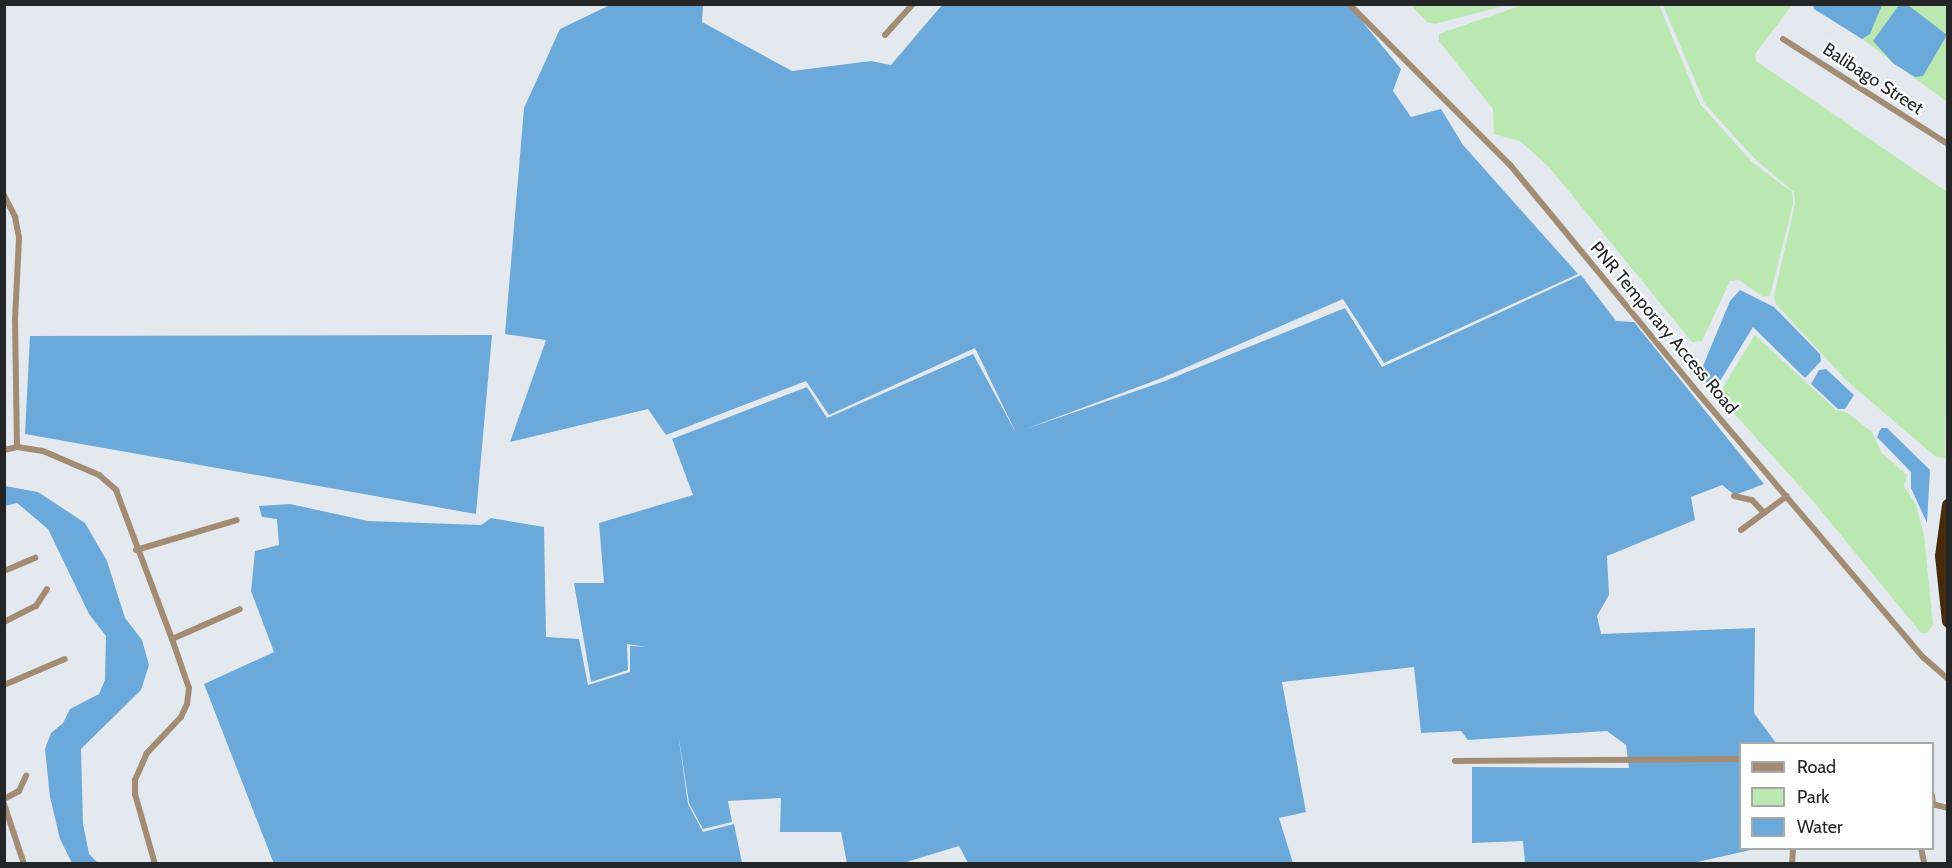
<!DOCTYPE html>
<html>
<head>
<meta charset="utf-8">
<style>
	body { margin:0 }
	#map { position:relative; width:1952px; height:868px; overflow:hidden; background:#e4e9f0; font-family:Cabin,sans-serif }
	div>[style] { position:absolute }
	.green>* { inset:0; background:#bbe8b1 }
	.water>* { inset:0; background:#6ba9db }
	.street>* { height:6px; margin:-3px; padding:0 3px; transform-origin:3px; border-radius:3px; background:#a38c74 }
	.highway>* { height:12px; margin:-6px; padding:0 6px; transform-origin:6px; border-radius:6px; background:#452b0c }
	span { translate:-50% -50%; white-space:nowrap; text-align:center; line-height:1.15; -webkit-text-stroke:4.5px #fff; paint-order:stroke }
	.street-label { font-size:18px; color:#232527 }
	.frame { position:absolute; inset:0; border:6px solid #232527; pointer-events:none }
	.legend { position:absolute; left:1739px; top:742px; width:195px; height:108px; box-sizing:border-box; background:#fff; border:2px solid #a7a8a9; margin:0; padding:8px 10px; list-style:none; font-size:18px; color:#232527 }
	.legend li { display:flex; align-items:center; gap:12px; height:30px }
	.legend b { width:30px; border:2px solid #a7a8a9 }
</style>
</head>
<body>
<div id="map">
	<div class="green">
		<div style="clip-path:polygon(1525px 4px,1659px 5px,1700px 104px,1752px 162px,1792px 192px,1793px 204px,1770px 296px,1763px 297px,1739px 280px,1730px 281px,1702px 341px,1692px 342px,1549px 167px,1520px 141px,1494px 134px,1493px 109px,1439px 41px,1439px 34px)"></div>
		<div style="clip-path:polygon(1411px 5px,1507px 5px,1435px 24px,1427px 22px)"></div>
		<div style="clip-path:polygon(1663px 5px,1792px 5px,1755px 54px,1756px 61px,1947px 192px,1945px 458px,1936px 457px,1847px 381px,1776px 304px,1774px 296px,1795px 204px,1794px 192px,1755px 159px,1705px 104px)"></div>
		<div style="clip-path:polygon(1816px 5px,1947px 5px,1947px 102px)"></div>
		<div style="clip-path:polygon(1755px 335px,1836px 410px,1848px 413px,1872px 432px,1882px 453px,1907px 475px,1904px 486px,1916px 505px,1924px 535px,1933px 625px,1927px 633px,1921px 633px,1813px 501px,1722px 400px,1720px 394px,1726px 382px)"></div>
	</div>
	<div class="water">
		<div style="clip-path:polygon(1348px 4px,1401px 69px,1393px 91px,1411px 117px,1441px 109px,1463px 145px,1578px 274px,1384px 363px,1343px 299px,1162px 378px,1023px 430px,1165px 381px,1345px 308px,1382px 367px,1581px 275px,1616px 321px,1634px 322px,1764px 484px,1735px 495px,1722px 485px,1691px 497px,1695px 520px,1607px 556px,1609px 595px,1597px 616px,1601px 634px,1755px 628px,1754px 713px,1776px 743px,1740px 744px,1740px 848px,1755px 849px,1693px 863px,1525px 863px,1523px 841px,1472px 843px,1472px 767px,1629px 768px,1626px 745px,1607px 731px,1468px 740px,1461px 731px,1421px 733px,1414px 667px,1282px 682px,1306px 812px,1279px 818px,1293px 863px,968px 863px,959px 846px,903px 863px,847px 863px,841px 832px,780px 832px,781px 798px,728px 801px,732px 822px,703px 829px,689px 803px,678px 732px,688px 804px,703px 832px,734px 824px,742px 863px,274px 864px,204px 684px,274px 652px,251px 591px,255px 551px,279px 545px,277px 519px,262px 517px,259px 506px,290px 504px,368px 521px,481px 525px,491px 518px,544px 527px,546px 637px,579px 639px,588px 685px,630px 672px,630px 646px,646px 647px,627px 644px,628px 670px,591px 682px,574px 583px,604px 583px,599px 523px,693px 495px,672px 439px,807px 387px,827px 418px,973px 354px,1016px 433px,975px 348px,829px 415px,806px 381px,666px 435px,648px 409px,510px 442px,546px 340px,505px 334px,524px 108px,560px 29px,610px 5px,703px 5px,702px 22px,792px 71px,871px 61px,891px 65px,942px 5px)"></div>
		<div style="clip-path:polygon(1813px 5px,1813px 4px,1882px 5px,1870px 34px,1862px 39px,1814px 9px)"></div>
		<div style="clip-path:polygon(1899px 5px,1908px 5px,1947px 35px,1923px 76px,1915px 77px,1894px 64px,1873px 41px)"></div>
		<div style="clip-path:polygon(1740px 290px,1774px 307px,1820px 354px,1821px 361px,1805px 378px,1753px 327px,1715px 389px,1702px 379px,1700px 373px,1730px 301px)"></div>
		<div style="clip-path:polygon(492px 335px,476px 514px,25px 434px,30px 336px)"></div>
		<div style="clip-path:polygon(1826px 369px,1854px 395px,1845px 409px,1838px 409px,1811px 384px,1819px 370px)"></div>
		<div style="clip-path:polygon(1881px 428px,1887px 428px,1930px 470px,1927px 523px,1911px 488px,1911px 472px,1877px 437px)"></div>
		<div style="clip-path:polygon(5px 486px,38px 492px,85px 523px,107px 561px,125px 618px,142px 640px,149px 665px,141px 690px,81px 749px,83px 824px,89px 854px,98px 863px,72px 863px,60px 839px,50px 797px,45px 749px,51px 733px,63px 723px,70px 709px,99px 694px,105px 680px,106px 636px,89px 614px,48px 529px,17px 503px,5px 506px)"></div>
	</div>
	<div class="street">
		<div style="left:1349px;top:4px;width:229px;rotate:45deg"></div>
		<div style="left:1511px;top:166px;width:286px;rotate:50.5deg"></div>
		<div style="left:1693px;top:387px;width:356px;rotate:49.6deg"></div>
		<div style="left:1924px;top:658px;width:32px;rotate:41deg"></div>
		<div style="left:885px;top:35px;width:42px;rotate:-47.9deg"></div>
		<div style="left:1783px;top:39px;width:196px;rotate:32.5deg"></div>
		<div style="left:4px;top:195px;width:25px;rotate:63deg"></div>
		<div style="left:15px;top:217px;width:21px;rotate:79deg"></div>
		<div style="left:19px;top:238px;width:82px;rotate:92.8deg"></div>
		<div style="left:15px;top:320px;width:127px;rotate:89.1deg"></div>
		<div style="left:4px;top:450px;width:13px;rotate:-13deg"></div>
		<div style="left:17px;top:447px;width:26px;rotate:9deg"></div>
		<div style="left:43px;top:451px;width:61px;rotate:23.2deg"></div>
		<div style="left:99px;top:475px;width:23px;rotate:41deg"></div>
		<div style="left:116px;top:490px;width:159px;rotate:69.4deg"></div>
		<div style="left:172px;top:639px;width:52px;rotate:70.9deg"></div>
		<div style="left:189px;top:688px;width:16px;rotate:97deg"></div>
		<div style="left:187px;top:704px;width:14px;rotate:115deg"></div>
		<div style="left:181px;top:717px;width:50px;rotate:133.4deg"></div>
		<div style="left:147px;top:753px;width:30px;rotate:114deg"></div>
		<div style="left:135px;top:780px;width:14px;rotate:90deg"></div>
		<div style="left:135px;top:794px;width:73px;rotate:74.1deg"></div>
		<div style="left:1734px;top:496px;width:18px;rotate:13deg"></div>
		<div style="left:1752px;top:500px;width:18px;rotate:47deg"></div>
		<div style="left:1741px;top:530px;width:57px;rotate:-36.5deg"></div>
		<div style="left:136px;top:550px;width:105px;rotate:-16.5deg"></div>
		<div style="left:4px;top:571px;width:34px;rotate:-23deg"></div>
		<div style="left:4px;top:622px;width:36px;rotate:-27deg"></div>
		<div style="left:36px;top:606px;width:20px;rotate:-57deg"></div>
		<div style="left:172px;top:639px;width:74px;rotate:-23.8deg"></div>
		<div style="left:4px;top:685px;width:66px;rotate:-23.1deg"></div>
		<div style="left:1455px;top:761px;width:285px;rotate:-0.4deg"></div>
		<div style="left:1932px;top:795px;width:10px;rotate:84deg"></div>
		<div style="left:4px;top:799px;width:17px;rotate:-28deg"></div>
		<div style="left:19px;top:791px;width:17px;rotate:-65deg"></div>
		<div style="left:4px;top:804px;width:63px;rotate:71.6deg"></div>
		<div style="left:1932px;top:804px;width:16px;rotate:14deg"></div>
		<div style="left:1921px;top:848px;width:14px;rotate:78deg"></div>
		<div style="left:1792px;top:864px;width:16px;rotate:-86deg"></div>
	</div>
	<div class="highway">
		<div style="left:1948px;top:505px;width:51px;rotate:97.8deg"></div>
		<div style="left:1941px;top:556px;width:66px;rotate:83.9deg"></div>
	</div>
	<div class="street-label">
		<span style="left:1873px;top:79px;rotate:33deg">Balibago Street</span>
		<span style="left:1664px;top:328px;rotate:50deg">PNR Temporary Access Road</span>
	</div>
	<div class="frame"></div>
	<ul class="legend">
	<li><b style="height:8px;background:#a38c74"></b>Road</li>
	<li><b style="height:16px;background:#bbe8b1"></b>Park</li>
	<li><b style="height:16px;background:#6ba9db"></b>Water</li>
	</ul>
</div>
</body>
</html>
